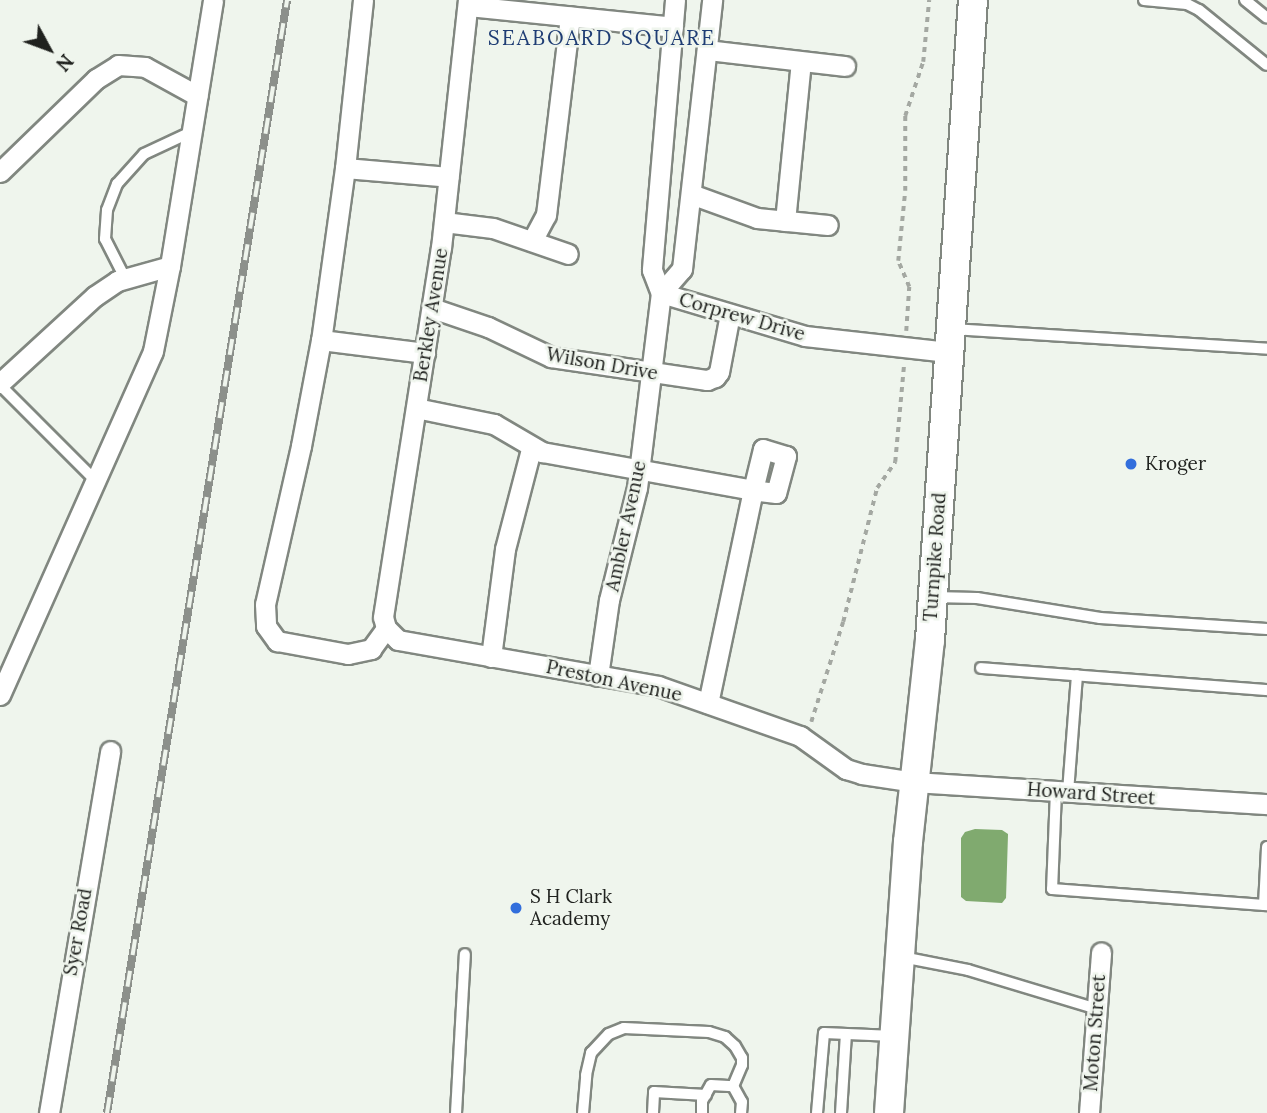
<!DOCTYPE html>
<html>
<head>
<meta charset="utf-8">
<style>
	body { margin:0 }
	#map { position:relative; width:1267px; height:1113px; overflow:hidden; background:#eff5ed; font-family:Lora,serif }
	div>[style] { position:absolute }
	.water>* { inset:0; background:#80aa6f }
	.path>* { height:3.5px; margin-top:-1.75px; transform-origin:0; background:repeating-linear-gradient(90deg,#a4a8a2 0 5px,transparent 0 10px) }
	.roads { filter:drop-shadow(2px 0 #818780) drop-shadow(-2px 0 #818780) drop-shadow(0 2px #818780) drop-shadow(0 -2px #818780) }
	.service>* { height:10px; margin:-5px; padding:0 5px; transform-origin:5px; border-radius:5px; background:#fff }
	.minor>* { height:19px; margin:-9.5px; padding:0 9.5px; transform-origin:9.5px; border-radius:9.5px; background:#fff }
	.secondary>* { height:28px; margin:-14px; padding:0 14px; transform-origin:14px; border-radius:14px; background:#fff }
	.rail>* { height:8px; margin-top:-4px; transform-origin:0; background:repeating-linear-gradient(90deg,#eff5ed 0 16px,#8c908b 0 32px); box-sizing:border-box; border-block:2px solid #8c908b }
	.dots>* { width:19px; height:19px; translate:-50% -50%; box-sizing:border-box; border:4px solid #eff5ed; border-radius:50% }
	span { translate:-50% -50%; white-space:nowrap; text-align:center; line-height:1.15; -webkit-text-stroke:5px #eff5ed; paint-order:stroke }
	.street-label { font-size:19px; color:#20221f }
	.poi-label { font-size:19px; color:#20221f }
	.left { translate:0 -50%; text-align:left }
	.neighbourhood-label { font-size:21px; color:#1f3d74; letter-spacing:2px }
	.north { position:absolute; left:14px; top:14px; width:70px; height:70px; -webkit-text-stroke:5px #eff5ed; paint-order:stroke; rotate:131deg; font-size:19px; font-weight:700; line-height:28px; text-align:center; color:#20221f }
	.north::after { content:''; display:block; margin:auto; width:24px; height:32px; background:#20221f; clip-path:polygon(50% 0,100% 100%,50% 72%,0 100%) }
</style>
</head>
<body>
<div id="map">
	<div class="water">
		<div style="clip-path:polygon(975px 829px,1002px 830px,1008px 834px,1006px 898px,1002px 903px,966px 901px,961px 897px,961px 838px,965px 832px)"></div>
	</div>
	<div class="path">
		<div style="left:906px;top:331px;width:44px;rotate:-86.1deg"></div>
		<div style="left:909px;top:287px;width:28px;rotate:-113deg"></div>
		<div style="left:898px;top:261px;width:70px;rotate:-84.3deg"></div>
		<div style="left:905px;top:191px;width:75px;rotate:-90deg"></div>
		<div style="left:905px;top:116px;width:57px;rotate:-71.6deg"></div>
		<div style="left:923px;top:62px;width:62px;rotate:-84.5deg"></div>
		<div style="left:811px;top:722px;width:105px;rotate:-72.3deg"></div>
		<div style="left:843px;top:622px;width:138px;rotate:-75.8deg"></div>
		<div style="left:877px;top:488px;width:32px;rotate:-55deg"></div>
		<div style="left:895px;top:462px;width:99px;rotate:-84.8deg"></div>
	</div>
	<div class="roads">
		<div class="service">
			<div style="left:1144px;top:0;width:43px;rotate:5.3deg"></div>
			<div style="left:1187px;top:4px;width:13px;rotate:27deg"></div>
			<div style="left:1199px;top:10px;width:87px;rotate:39deg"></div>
			<div style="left:1245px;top:0;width:28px;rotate:39deg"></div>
			<div style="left:125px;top:278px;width:44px;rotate:-117.1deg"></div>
			<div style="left:105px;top:239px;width:29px;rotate:-86deg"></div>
			<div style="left:107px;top:210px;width:28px;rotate:-69deg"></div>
			<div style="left:117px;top:184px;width:40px;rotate:-48deg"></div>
			<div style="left:144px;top:154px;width:52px;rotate:-25.1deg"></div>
			<div style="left:953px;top:329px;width:315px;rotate:3.6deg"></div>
			<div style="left:0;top:385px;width:136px;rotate:45deg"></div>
			<div style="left:933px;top:597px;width:44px;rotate:1.3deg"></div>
			<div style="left:977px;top:598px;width:125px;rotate:9.2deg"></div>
			<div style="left:1100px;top:618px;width:167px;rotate:3.8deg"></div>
			<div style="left:981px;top:668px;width:287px;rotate:4.4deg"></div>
			<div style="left:1056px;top:791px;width:98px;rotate:92.3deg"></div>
			<div style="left:1052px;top:889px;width:216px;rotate:4.3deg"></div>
			<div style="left:1068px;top:792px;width:117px;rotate:-85.6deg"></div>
			<div style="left:1264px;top:905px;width:58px;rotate:-87deg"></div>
			<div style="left:902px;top:957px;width:67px;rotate:11.1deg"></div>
			<div style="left:968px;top:970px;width:135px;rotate:16.8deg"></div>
			<div style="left:456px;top:1113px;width:159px;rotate:-86.8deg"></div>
			<div style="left:583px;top:1113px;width:38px;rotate:-85deg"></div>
			<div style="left:586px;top:1075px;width:23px;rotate:-77deg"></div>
			<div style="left:591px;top:1053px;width:26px;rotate:-47deg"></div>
			<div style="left:609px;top:1034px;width:16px;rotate:-22deg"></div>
			<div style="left:624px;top:1028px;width:85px;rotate:2.7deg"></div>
			<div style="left:709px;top:1032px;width:17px;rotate:17deg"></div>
			<div style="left:725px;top:1037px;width:13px;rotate:42deg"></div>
			<div style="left:735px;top:1046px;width:14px;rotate:60deg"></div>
			<div style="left:742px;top:1058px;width:7px;rotate:90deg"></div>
			<div style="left:742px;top:1065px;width:23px;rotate:113deg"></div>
			<div style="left:653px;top:1113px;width:21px;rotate:-87deg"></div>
			<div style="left:654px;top:1092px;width:52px;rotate:3.3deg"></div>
			<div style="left:702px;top:1113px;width:12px;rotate:-90deg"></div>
			<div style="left:702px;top:1101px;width:18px;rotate:-61deg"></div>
			<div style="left:711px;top:1085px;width:22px;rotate:3deg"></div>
			<div style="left:733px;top:1086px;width:18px;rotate:61deg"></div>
			<div style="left:742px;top:1102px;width:11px;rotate:95deg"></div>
			<div style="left:817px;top:1113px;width:80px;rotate:-85deg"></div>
			<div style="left:824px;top:1033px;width:70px;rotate:2.5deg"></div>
			<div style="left:841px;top:1113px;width:79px;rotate:-86.4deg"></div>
		</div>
		<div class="minor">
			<div style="left:363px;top:0;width:169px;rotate:96.1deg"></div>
			<div style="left:345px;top:168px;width:174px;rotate:97.9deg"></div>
			<div style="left:321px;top:340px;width:108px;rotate:100.7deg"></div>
			<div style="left:301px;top:446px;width:162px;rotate:102.8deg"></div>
			<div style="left:265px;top:604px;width:22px;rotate:87deg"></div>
			<div style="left:266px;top:626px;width:19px;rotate:54deg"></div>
			<div style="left:277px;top:641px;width:72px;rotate:10.4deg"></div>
			<div style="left:348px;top:654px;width:24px;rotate:-12deg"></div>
			<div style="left:371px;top:649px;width:26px;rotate:-54deg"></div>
			<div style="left:675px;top:0;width:271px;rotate:94.9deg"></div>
			<div style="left:652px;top:270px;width:25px;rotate:69deg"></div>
			<div style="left:661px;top:293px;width:32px;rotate:-49deg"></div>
			<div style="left:682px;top:269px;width:271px;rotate:-83.6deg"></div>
			<div style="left:468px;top:6px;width:206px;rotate:5.8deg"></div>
			<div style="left:707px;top:50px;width:139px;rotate:6.6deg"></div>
			<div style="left:345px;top:168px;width:104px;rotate:4.9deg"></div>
			<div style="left:0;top:172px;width:134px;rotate:-44.1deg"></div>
			<div style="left:96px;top:79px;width:26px;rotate:-32deg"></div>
			<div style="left:118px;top:65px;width:27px;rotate:4deg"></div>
			<div style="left:145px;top:67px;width:60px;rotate:28.7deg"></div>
			<div style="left:691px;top:194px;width:70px;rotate:20deg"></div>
			<div style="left:757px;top:218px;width:71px;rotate:5.6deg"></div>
			<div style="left:785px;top:221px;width:160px;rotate:-84.3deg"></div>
			<div style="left:444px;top:222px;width:49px;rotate:7deg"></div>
			<div style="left:493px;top:228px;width:79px;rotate:19.1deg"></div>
			<div style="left:532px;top:241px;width:30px;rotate:-62deg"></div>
			<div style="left:546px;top:215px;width:200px;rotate:-83.1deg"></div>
			<div style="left:432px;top:308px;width:59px;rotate:18.7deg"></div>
			<div style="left:488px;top:327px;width:70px;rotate:25.5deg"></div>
			<div style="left:551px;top:357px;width:158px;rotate:8.4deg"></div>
			<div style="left:707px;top:380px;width:9px;rotate:-21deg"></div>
			<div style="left:715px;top:377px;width:6px;rotate:-51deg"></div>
			<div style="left:719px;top:372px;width:59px;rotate:-79.3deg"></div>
			<div style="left:321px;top:340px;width:105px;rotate:7.1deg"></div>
			<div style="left:0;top:383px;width:129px;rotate:-42.5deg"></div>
			<div style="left:95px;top:296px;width:27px;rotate:-34deg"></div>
			<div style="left:117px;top:281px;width:55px;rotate:-15.8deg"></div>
			<div style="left:416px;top:408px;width:80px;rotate:11.6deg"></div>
			<div style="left:494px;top:424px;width:56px;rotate:30.3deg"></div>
			<div style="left:542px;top:452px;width:214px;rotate:10.2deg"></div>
			<div style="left:753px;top:490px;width:218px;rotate:101.9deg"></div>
			<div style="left:763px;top:449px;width:24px;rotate:17deg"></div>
			<div style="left:786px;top:456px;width:38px;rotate:105deg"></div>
			<div style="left:776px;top:493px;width:23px;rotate:-173deg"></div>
			<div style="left:753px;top:490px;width:42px;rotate:-76.3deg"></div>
			<div style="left:386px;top:628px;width:17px;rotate:45deg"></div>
			<div style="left:398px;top:640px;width:264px;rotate:10deg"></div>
			<div style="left:658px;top:686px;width:151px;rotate:19.4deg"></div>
			<div style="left:800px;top:736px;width:57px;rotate:35.7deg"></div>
			<div style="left:846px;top:769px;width:17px;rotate:17deg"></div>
			<div style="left:862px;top:774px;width:54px;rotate:8.6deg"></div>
			<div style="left:915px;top:782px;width:353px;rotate:3.6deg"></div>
			<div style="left:386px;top:628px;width:11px;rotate:-105deg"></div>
			<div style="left:383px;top:617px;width:374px;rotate:-81.1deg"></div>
			<div style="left:441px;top:248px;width:249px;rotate:-83.8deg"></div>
			<div style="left:491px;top:657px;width:109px;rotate:-82.6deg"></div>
			<div style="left:505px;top:549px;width:103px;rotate:-75.4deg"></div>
			<div style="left:598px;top:676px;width:77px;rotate:-81.8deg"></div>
			<div style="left:609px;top:600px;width:115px;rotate:-76deg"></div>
			<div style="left:637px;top:488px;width:196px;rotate:-83deg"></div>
			<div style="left:661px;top:293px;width:150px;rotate:16.6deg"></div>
			<div style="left:805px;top:336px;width:144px;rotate:6.4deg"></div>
			<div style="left:0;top:695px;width:376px;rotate:-66deg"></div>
			<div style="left:153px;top:351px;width:87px;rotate:-78.7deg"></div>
			<div style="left:170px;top:266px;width:269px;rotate:-80.8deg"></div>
			<div style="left:49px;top:1113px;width:367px;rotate:-80.4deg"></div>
			<div style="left:1089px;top:1113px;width:161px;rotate:-85.7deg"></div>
		</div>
		<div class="secondary">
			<div style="left:889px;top:1113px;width:272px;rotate:-86deg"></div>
			<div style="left:908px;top:842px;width:203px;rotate:-83.8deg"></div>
			<div style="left:930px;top:640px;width:641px;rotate:-86.16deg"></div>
		</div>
	</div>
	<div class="rail">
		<div style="left:107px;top:1113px;width:1127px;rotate:-80.81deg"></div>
	</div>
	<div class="dots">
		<div style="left:1131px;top:464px;background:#326edc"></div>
		<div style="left:516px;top:908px;background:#326edc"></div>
	</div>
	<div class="street-label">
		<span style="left:431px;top:315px;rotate:-81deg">Berkley Avenue</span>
		<span style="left:742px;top:317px;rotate:16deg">Corprew Drive</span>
		<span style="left:602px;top:364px;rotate:10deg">Wilson Drive</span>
		<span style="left:626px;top:526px;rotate:-78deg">Ambler Avenue</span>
		<span style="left:935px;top:557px;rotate:-86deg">Turnpike Road</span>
		<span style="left:614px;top:681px;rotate:12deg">Preston Avenue</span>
		<span style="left:1091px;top:794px;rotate:4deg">Howard Street</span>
		<span style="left:78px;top:932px;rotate:-80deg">Syer Road</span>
		<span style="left:1095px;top:1033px;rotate:-86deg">Moton Street</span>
	</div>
	<div class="poi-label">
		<span class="left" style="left:1145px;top:464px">Kroger</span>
		<span class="left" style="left:530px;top:908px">S H Clark<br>Academy</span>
	</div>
	<div class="neighbourhood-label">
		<span style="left:602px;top:38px">SEABOARD SQUARE</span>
	</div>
	<div class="north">N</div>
</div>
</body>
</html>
